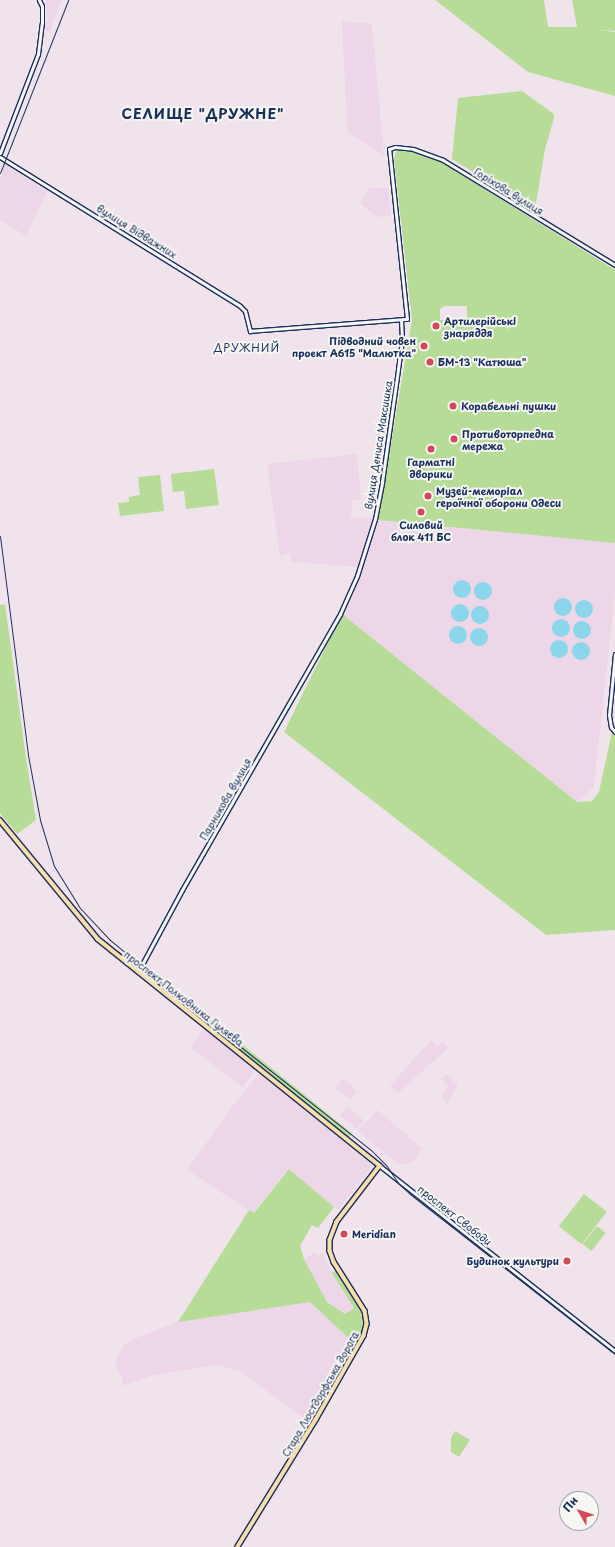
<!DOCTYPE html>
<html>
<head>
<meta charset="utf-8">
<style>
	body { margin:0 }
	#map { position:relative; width:615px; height:1547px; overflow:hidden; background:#f0e3ec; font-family:"Playpen Sans",sans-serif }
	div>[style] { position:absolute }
	.built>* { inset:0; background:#ecd6e8; transform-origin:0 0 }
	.green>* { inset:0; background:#b7dc97; transform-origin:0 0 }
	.water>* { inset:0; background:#8bd6eb }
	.round { border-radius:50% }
	.roads { filter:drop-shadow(1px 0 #1b2f5e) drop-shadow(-1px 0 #1b2f5e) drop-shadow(0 1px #1b2f5e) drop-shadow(0 -1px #1b2f5e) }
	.minor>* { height:3px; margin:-1.5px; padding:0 1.5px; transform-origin:1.5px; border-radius:1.5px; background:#f6f6f2 }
	.major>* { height:3.5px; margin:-1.75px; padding:0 1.75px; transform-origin:1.75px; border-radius:1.75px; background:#f8deab }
	.tram>* { height:1px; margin:-0.5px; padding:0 0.5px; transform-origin:0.5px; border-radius:0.5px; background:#1b2f5e }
	.dots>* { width:11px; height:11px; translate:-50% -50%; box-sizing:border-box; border:2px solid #f6f6f2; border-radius:50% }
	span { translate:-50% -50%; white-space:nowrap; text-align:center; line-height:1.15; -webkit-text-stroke:4px #f6f6f2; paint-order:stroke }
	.street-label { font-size:10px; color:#1b2f5e }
	.poi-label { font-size:10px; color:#1b2f5e; font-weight:700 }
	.left { translate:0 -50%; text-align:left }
	.right { translate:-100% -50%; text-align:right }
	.neighbourhood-label { font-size:11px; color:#1b2f5e; letter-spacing:1px }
	.district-label { font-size:14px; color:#1b2f5e; font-weight:700; letter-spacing:1px }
	.north { position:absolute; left:559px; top:1491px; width:40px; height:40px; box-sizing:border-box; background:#f6f6f2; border:1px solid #9ea6b7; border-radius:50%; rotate:309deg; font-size:11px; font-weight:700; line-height:16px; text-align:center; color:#1b2f5e }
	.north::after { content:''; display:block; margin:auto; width:14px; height:18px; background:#d1495b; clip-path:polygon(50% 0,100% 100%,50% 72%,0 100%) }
</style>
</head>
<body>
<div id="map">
	<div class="built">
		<div style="clip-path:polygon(46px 0,61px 0,50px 32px,45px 30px,47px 16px)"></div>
		<div style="clip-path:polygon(342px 21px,372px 24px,384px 156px,347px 131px)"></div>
		<div style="clip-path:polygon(5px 164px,47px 191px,26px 236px,0 220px,0 179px)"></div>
		<div style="clip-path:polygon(370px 188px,388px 188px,391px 215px,377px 217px,360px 203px)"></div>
		<div style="clip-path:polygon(357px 454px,361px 499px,352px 500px,351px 518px,373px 517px,358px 567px,291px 562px,290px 553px,280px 556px,267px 464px)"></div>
		<div style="clip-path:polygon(378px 520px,615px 543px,615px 593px,594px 786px,580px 801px,577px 802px,342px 614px,354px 593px)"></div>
		<div style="left:205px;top:1028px;width:66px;height:24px;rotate:38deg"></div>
		<div style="clip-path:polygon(431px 1040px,437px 1046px,443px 1041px,448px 1048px,398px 1093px,390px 1086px)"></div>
		<div style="clip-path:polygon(260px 1072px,373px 1166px,338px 1210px,288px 1169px,253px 1213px,187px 1170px,232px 1107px)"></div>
		<div style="clip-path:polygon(447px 1074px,458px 1085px,447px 1104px,441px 1096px,448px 1086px,441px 1079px)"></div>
		<div style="clip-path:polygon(343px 1078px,357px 1091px,350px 1100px,336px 1088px)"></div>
		<div style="left:347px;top:1107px;width:22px;height:11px;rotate:39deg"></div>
		<div style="clip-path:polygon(377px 1110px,422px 1148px,415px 1160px,403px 1165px,397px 1163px,358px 1131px)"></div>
		<div style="clip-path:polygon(315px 1252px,318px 1256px,323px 1253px,332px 1273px,354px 1308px,345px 1314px,327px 1302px,304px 1259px)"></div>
		<div style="clip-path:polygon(310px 1302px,356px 1345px,310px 1422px,239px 1371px,216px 1365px,150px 1376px,122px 1386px,122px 1377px,115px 1364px,116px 1359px,124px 1345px,133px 1339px,178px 1322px)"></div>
	</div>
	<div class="green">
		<div style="clip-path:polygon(435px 0,544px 0,548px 27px,577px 27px,572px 0,615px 0,615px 31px,597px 30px,615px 32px,615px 96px,528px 72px)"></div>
		<div style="clip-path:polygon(522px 91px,554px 114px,554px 118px,545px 149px,535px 209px,452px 159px,458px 98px)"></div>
		<div style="clip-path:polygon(evenodd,399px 150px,418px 153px,436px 159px,615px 270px,615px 543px,378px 520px,412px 320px,394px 158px,396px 152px,399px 150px,444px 306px,467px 306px,467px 319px,440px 320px,440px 309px,444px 306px)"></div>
		<div style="clip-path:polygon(214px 469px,219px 505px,186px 509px,184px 491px,173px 492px,171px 474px)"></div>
		<div style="clip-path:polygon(160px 475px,164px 511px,120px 516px,118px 503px,129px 502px,129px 497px,140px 495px,138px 477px)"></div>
		<div style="clip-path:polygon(5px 604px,26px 758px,36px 820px,17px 834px,0 813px,0 605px)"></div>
		<div style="clip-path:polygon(342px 614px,577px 802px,592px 801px,599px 792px,612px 732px,615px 735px,615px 930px,546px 935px,284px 732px)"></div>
		<div style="left:144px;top:965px;width:268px;height:8px;rotate:39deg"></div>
		<div style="clip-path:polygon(289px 1169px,334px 1207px,318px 1228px,312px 1225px,300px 1246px,304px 1259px,327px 1302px,345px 1314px,354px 1308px,332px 1273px,336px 1270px,363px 1314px,365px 1323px,362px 1334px,356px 1345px,310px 1302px,178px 1322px,249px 1210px,254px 1213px)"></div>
		<div style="left:584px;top:1194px;width:29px;height:41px;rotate:38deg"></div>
		<div style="left:597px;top:1226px;width:11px;height:23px;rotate:38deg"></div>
		<div style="clip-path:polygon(455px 1431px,470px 1440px,459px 1457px,451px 1452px,451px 1438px)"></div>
	</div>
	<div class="water">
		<div class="round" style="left:453px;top:580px;width:18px;height:18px"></div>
		<div class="round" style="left:474px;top:582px;width:18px;height:18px"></div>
		<div class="round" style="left:554px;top:598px;width:18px;height:18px"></div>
		<div class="round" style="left:575px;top:600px;width:18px;height:18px"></div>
		<div class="round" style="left:451px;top:604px;width:18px;height:18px"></div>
		<div class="round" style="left:471px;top:606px;width:18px;height:18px"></div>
		<div class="round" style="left:552px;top:619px;width:18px;height:18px"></div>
		<div class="round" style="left:573px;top:621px;width:18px;height:18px"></div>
		<div class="round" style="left:449px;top:626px;width:18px;height:18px"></div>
		<div class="round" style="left:470px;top:628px;width:18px;height:18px"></div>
		<div class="round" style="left:550px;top:640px;width:18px;height:18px"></div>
		<div class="round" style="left:572px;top:642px;width:18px;height:18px"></div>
	</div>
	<div class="roads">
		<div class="minor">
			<div style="left:0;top:153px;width:106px;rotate:-69deg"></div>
			<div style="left:38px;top:54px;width:31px;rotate:-83deg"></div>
			<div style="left:42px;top:23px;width:17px;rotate:-90deg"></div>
			<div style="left:42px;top:6px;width:7px;rotate:-117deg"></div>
			<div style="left:0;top:157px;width:282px;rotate:31.8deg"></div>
			<div style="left:240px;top:306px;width:7px;rotate:45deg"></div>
			<div style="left:245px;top:311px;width:21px;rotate:76deg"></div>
			<div style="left:250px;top:331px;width:157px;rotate:-4.4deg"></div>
			<div style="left:407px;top:319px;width:171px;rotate:-96deg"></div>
			<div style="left:389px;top:149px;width:6px;rotate:-18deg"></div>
			<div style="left:395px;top:147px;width:18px;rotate:6deg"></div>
			<div style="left:413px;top:149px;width:32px;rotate:20deg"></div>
			<div style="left:443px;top:160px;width:202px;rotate:31.4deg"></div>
			<div style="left:615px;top:654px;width:61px;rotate:95.6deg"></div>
			<div style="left:609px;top:715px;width:12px;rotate:81deg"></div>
			<div style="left:611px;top:727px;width:6px;rotate:51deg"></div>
			<div style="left:138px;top:972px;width:93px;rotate:-61.8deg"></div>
			<div style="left:182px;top:890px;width:318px;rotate:-60.2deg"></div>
			<div style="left:340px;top:614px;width:42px;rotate:-65.9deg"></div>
			<div style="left:357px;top:576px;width:60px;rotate:-72.5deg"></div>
			<div style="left:375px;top:519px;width:38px;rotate:-79deg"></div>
			<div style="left:382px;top:482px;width:114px;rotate:-81.9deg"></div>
			<div style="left:398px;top:369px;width:30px;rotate:-82deg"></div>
			<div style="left:402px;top:339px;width:19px;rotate:-93deg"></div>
			<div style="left:380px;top:1166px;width:299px;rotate:38.2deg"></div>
		</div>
		<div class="major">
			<div style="left:0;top:820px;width:154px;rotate:50.5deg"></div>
			<div style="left:98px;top:939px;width:362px;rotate:38.8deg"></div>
			<div style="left:380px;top:1166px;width:71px;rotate:127.5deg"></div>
			<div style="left:337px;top:1222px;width:19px;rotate:111deg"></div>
			<div style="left:330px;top:1240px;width:11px;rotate:90deg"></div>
			<div style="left:330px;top:1251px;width:12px;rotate:70deg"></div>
			<div style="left:334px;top:1262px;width:58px;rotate:57.7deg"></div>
			<div style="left:365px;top:1311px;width:13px;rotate:81deg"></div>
			<div style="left:367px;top:1324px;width:12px;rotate:104deg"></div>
			<div style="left:364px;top:1336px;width:97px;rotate:119.7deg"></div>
			<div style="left:316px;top:1420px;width:149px;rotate:121.6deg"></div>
		</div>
	</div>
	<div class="tram">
		<div style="left:0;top:173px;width:186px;rotate:-68.5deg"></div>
		<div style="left:0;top:536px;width:221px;rotate:82.7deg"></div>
		<div style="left:28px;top:755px;width:66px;rotate:79.5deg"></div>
		<div style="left:40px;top:820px;width:48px;rotate:73.1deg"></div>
		<div style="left:54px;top:866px;width:49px;rotate:58.2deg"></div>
		<div style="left:80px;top:908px;width:44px;rotate:46.8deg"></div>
		<div style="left:110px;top:940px;width:121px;rotate:39.6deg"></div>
		<div style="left:203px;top:1017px;width:214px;rotate:38.4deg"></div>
		<div style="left:371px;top:1150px;width:21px;rotate:45deg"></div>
		<div style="left:386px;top:1165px;width:23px;rotate:56deg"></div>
		<div style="left:399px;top:1184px;width:15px;rotate:42deg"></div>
		<div style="left:410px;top:1194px;width:260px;rotate:38deg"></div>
	</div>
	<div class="dots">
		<div style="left:436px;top:326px;background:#d1495b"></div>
		<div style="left:424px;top:346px;background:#d1495b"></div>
		<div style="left:430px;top:362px;background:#d1495b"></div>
		<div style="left:453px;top:406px;background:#d1495b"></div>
		<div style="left:454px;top:439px;background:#d1495b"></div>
		<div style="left:431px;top:449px;background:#d1495b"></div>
		<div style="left:428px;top:496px;background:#d1495b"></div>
		<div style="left:421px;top:512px;background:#d1495b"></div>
		<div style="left:344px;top:1234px;background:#d1495b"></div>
		<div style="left:567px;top:1261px;background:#d1495b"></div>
	</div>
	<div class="street-label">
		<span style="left:509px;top:191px;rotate:32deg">Горіхова вулиця</span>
		<span style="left:137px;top:231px;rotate:32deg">вулиця Відважних</span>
		<span style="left:378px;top:445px;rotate:-81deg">вулиця Дениса Максишка</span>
		<span style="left:225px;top:799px;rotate:-60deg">Парникова вулиця</span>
		<span style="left:184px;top:998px;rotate:38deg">проспект Полковника Гуляєва</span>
		<span style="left:455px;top:1215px;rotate:38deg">проспект Свободи</span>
		<span style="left:320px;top:1394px;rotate:-60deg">Стара Люстдорфська дорога</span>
	</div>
	<div class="poi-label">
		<span class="left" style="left:444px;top:326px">Артилерійські<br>знаряддя</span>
		<span class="right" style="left:416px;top:346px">Підводний човен<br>проект А615 "Малютка"</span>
		<span class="left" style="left:438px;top:362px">БМ-13 "Катюша"</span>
		<span class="left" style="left:461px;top:406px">Корабельні пушки</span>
		<span class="left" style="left:462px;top:439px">Противоторпедна<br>мережа</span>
		<span style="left:431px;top:467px">Гарматні<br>дворики</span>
		<span class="left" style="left:436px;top:496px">Музей-меморіал<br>героїчної оборони Одеси</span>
		<span style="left:421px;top:530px">Силовий<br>блок 411 БС</span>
		<span class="left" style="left:352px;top:1234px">Meridian</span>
		<span class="right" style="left:559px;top:1261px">Будинок культури</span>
	</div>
	<div class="neighbourhood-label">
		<span style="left:247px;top:348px">ДРУЖНИЙ</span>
	</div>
	<div class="district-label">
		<span style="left:203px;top:114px">СЕЛИЩЕ "ДРУЖНЕ"</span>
	</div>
	<div class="north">Пн</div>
</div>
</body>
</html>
